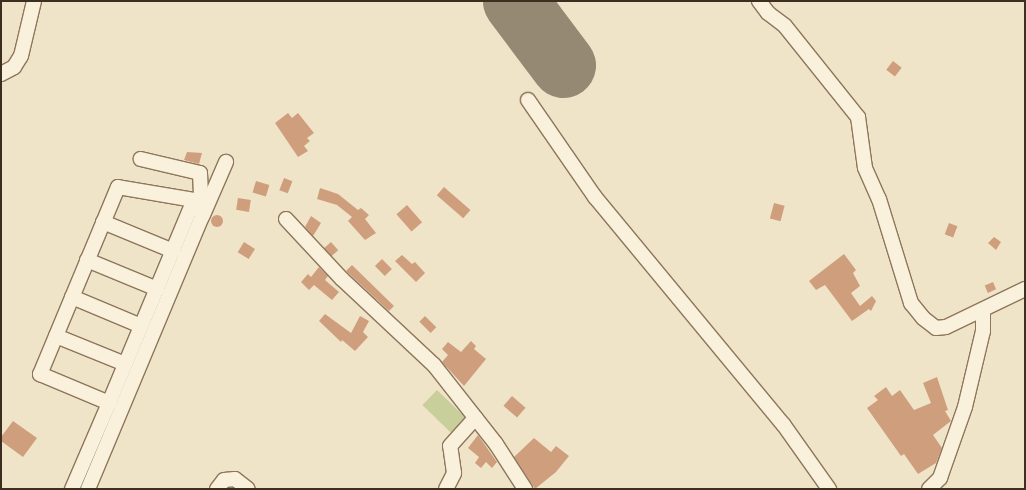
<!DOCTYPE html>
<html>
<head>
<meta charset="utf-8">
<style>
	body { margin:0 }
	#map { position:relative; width:1026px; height:490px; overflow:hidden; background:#f0e4c8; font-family:Merriweather,serif }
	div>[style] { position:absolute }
	.green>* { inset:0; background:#c9cf9b; transform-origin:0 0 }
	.runway>* { height:65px; margin:-32.5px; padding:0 32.5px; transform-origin:32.5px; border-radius:32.5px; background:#968974 }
	.building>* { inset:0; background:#cf9f7d; transform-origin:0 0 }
	.round { border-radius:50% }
	.roads { filter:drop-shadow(1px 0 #8d765c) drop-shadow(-1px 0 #8d765c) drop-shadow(0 1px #8d765c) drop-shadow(0 -1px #8d765c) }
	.minor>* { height:14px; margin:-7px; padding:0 7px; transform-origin:7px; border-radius:7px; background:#faf1dc }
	span { translate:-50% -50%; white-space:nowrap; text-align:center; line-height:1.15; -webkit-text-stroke:3px #f7eed8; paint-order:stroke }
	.frame { position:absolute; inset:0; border:2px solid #3d2e20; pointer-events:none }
</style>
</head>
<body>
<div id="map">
	<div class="green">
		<div style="left:437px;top:390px;width:40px;height:21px;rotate:44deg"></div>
	</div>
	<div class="runway">
		<div style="left:515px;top:1px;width:80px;rotate:53.1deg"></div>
	</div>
	<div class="building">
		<div style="left:893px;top:61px;width:11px;height:11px;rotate:38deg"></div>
		<div style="clip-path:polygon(288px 113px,292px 118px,298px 113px,314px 133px,307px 138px,310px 141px,304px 146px,308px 151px,298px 157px,275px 123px)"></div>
		<div style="clip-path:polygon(187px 152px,202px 153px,199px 164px,184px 160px)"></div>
		<div style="left:284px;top:178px;width:9px;height:13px;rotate:21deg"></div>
		<div style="left:256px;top:181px;width:14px;height:12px;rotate:17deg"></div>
		<div style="left:444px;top:187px;width:35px;height:11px;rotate:41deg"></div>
		<div style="clip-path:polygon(320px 188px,338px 194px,358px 210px,361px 208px,369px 215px,365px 219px,376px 233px,365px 240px,348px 221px,352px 217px,337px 205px,317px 199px)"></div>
		<div style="left:238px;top:198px;width:13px;height:12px;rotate:9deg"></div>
		<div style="left:774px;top:203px;width:11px;height:16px;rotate:15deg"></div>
		<div style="left:407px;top:205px;width:23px;height:14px;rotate:49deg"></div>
		<div class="round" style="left:211px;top:215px;width:12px;height:12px"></div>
		<div style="clip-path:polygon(311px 216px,321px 223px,313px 236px,305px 227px)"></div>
		<div style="left:949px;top:223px;width:9px;height:12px;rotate:21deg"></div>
		<div style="clip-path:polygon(994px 237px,1001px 242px,996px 250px,988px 243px)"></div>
		<div style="left:244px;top:242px;width:13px;height:12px;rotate:32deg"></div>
		<div style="left:331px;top:242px;width:11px;height:9px;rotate:49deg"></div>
		<div style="clip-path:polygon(844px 254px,856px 270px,853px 273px,860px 286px,851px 293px,860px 306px,872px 296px,876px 301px,871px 311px,869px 309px,852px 321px,825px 285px,816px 290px,809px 281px)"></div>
		<div style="clip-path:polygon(402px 255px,412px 264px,415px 262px,425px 273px,416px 282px,395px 261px)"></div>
		<div style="left:382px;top:259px;width:14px;height:10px;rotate:45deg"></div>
		<div style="clip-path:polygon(352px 265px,394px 306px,389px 311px,346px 271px)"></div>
		<div style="clip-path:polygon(319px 267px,328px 276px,325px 280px,339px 292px,332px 300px,314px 285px,309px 290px,301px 282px,308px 274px,311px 277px)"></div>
		<div style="left:993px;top:282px;width:8px;height:9px;rotate:67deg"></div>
		<div style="clip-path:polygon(325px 314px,351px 333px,360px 316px,369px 321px,363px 332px,368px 337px,355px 351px,342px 340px,341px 342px,319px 321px)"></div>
		<div style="left:425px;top:316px;width:16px;height:8px;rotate:45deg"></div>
		<div style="clip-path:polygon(471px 341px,476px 346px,474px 349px,486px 359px,464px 386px,442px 362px,448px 355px,442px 349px,448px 342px,461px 352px)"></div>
		<div style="clip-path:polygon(937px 377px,948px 410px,945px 411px,951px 421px,933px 435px,942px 448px,936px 463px,918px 474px,904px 454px,901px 456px,867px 408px,878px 400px,874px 396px,886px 387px,892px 396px,900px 390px,914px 410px,931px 403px,923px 383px)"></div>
		<div style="left:512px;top:396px;width:18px;height:13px;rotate:41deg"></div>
		<div style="clip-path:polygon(13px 421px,37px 438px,23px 457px,1px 441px,1px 437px)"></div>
		<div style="clip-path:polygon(478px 435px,497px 462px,492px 468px,486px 462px,481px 468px,475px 463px,479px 457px,468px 448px)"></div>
		<div style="clip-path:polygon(534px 438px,551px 452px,556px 446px,569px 456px,556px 472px,535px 489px,514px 457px)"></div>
	</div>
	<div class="roads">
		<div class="minor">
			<div style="left:759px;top:1px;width:15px;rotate:53deg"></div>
			<div style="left:768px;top:13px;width:21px;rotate:37deg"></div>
			<div style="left:785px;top:26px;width:117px;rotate:51.3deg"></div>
			<div style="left:858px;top:117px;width:51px;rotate:82.2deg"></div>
			<div style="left:865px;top:168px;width:34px;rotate:66deg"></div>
			<div style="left:879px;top:199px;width:109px;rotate:72.9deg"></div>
			<div style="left:911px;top:303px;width:19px;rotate:51deg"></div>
			<div style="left:923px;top:318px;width:16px;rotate:38deg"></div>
			<div style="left:936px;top:328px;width:10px;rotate:-6deg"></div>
			<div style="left:946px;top:327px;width:88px;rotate:-25.7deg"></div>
			<div style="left:1px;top:74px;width:15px;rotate:-28deg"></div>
			<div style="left:14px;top:67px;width:13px;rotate:-58deg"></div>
			<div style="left:21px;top:56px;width:57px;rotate:-76.7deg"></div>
			<div style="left:528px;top:100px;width:118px;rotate:55.4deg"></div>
			<div style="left:595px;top:197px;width:295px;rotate:50.4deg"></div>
			<div style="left:783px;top:424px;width:80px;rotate:54.7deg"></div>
			<div style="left:203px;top:215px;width:58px;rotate:-66.5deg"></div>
			<div style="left:286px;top:219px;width:82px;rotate:47deg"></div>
			<div style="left:342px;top:279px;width:126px;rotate:43.1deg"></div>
			<div style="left:434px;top:365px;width:100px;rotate:51.9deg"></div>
			<div style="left:496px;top:444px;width:54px;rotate:57.2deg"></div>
			<div style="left:103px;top:222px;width:76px;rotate:22.5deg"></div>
			<div style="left:87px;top:260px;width:76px;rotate:22.5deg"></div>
			<div style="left:72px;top:297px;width:75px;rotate:22.8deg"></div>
			<div style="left:56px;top:336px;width:74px;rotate:22.1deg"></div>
			<div style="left:72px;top:489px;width:94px;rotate:-66.7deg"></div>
			<div style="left:109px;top:403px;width:220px;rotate:-67.3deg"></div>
			<div style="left:194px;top:200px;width:77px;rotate:-170.3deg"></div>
			<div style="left:118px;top:187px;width:203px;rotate:112.6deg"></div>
			<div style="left:40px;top:374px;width:75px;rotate:22.8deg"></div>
			<div style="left:88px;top:489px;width:295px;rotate:-67.3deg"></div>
			<div style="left:202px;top:217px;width:44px;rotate:-92.6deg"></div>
			<div style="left:200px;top:173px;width:61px;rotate:-166.7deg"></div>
			<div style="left:217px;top:489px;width:11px;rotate:-52deg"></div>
			<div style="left:224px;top:480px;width:11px;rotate:-5deg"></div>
			<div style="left:235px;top:479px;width:16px;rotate:38deg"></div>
			<div style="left:446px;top:489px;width:18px;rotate:-63deg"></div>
			<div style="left:454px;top:473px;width:27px;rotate:-98deg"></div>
			<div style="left:450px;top:446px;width:38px;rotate:-48deg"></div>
			<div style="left:929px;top:489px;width:16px;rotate:-45deg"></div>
			<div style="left:940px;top:478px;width:75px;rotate:-70.6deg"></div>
			<div style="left:965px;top:407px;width:78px;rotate:-76.7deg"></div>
			<div style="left:983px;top:331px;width:21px;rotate:-90deg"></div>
		</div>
	</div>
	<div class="frame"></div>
</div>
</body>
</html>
